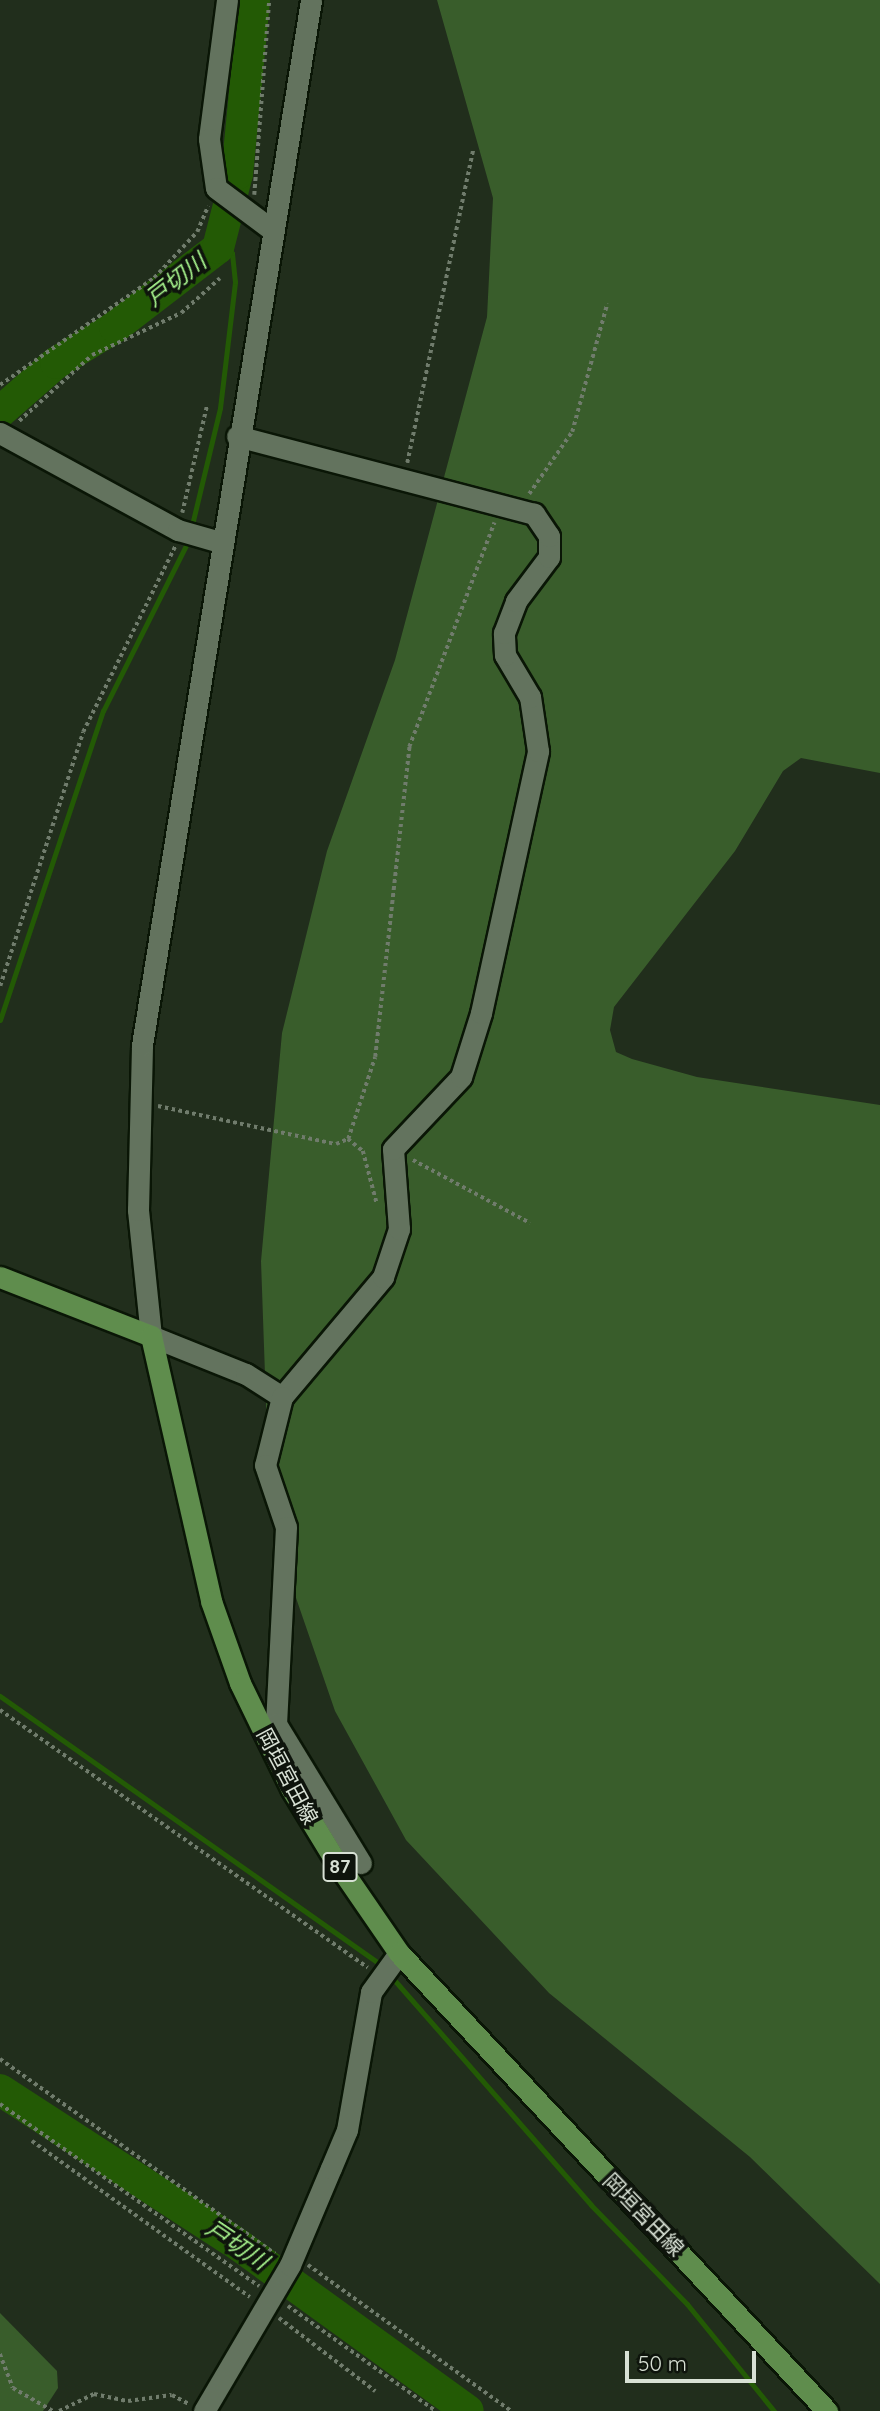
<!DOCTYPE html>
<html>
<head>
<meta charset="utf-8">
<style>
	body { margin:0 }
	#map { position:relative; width:880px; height:2411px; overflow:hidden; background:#212e1c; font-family:Quicksand,"Noto Sans JP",sans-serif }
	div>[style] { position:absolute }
	.green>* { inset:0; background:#395d2b }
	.stream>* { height:5px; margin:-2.5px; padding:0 2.5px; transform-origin:2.5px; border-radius:2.5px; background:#235a05 }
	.river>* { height:32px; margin:-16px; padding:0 16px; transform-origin:16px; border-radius:16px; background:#235a05 }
	.path>* { height:3.5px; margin-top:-1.75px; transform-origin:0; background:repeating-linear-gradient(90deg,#707c6c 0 3.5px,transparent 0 7px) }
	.roads { filter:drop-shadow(2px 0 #0a1606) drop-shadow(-2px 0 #0a1606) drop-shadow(0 2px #0a1606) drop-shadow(0 -2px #0a1606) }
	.street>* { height:21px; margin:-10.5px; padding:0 10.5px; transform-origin:10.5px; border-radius:10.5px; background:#63735e }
	.secondary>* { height:21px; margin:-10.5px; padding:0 10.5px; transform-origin:10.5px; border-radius:10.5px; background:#63735e }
	.primary>* { height:21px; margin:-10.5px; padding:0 10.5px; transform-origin:10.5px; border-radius:10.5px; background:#5f8d4d }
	span { translate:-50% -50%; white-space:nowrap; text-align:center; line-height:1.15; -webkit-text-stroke:7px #0e140c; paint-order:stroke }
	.shield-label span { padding:2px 5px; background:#0e140c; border:2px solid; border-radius:5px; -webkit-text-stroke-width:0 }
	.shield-label { font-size:19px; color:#d8e1d5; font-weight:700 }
	.street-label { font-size:21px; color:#d8e1d5 }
	.water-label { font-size:23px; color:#a8f58e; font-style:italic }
	.scale { position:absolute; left:625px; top:2351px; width:131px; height:32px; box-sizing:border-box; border:4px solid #d8e1d5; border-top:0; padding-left:9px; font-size:21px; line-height:24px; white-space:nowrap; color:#d8e1d5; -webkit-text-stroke:5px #0e140c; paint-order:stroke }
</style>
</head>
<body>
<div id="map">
	<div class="green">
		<div style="clip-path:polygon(437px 0,880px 0,880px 773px,801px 758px,783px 771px,735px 851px,614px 1007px,610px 1030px,616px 1052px,632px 1059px,697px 1077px,880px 1105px,880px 2284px,750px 2157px,549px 1993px,406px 1840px,335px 1711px,285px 1566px,267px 1432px,261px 1261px,282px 1033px,327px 851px,395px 660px,487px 317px,493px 198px)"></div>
		<div style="clip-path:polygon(0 2313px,57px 2371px,58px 2388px,43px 2411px,0 2411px)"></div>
	</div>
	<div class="stream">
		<div style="left:191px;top:529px;width:124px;rotate:-76.5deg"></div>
		<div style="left:220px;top:408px;width:127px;rotate:-83.2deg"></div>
		<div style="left:235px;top:282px;width:29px;rotate:-96deg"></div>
		<div style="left:232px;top:253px;width:15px;rotate:-160deg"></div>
		<div style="left:0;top:1020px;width:326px;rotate:-71.6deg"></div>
		<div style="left:103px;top:711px;width:192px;rotate:-63.4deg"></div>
		<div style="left:0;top:1696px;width:469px;rotate:35.2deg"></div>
		<div style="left:389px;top:1974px;width:307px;rotate:48.8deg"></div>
		<div style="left:591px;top:2205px;width:138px;rotate:45.9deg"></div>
		<div style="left:687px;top:2304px;width:138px;rotate:50.9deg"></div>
	</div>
	<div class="river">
		<div style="left:0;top:412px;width:74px;rotate:-41.2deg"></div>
		<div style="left:56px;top:363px;width:69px;rotate:-31.4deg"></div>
		<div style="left:115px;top:327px;width:130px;rotate:-37.5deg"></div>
		<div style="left:218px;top:248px;width:76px;rotate:-75.6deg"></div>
		<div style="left:237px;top:174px;width:175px;rotate:-84.4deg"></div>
		<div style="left:0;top:2090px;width:286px;rotate:33deg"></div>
		<div style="left:240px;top:2246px;width:281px;rotate:35.9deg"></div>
	</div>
	<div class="path">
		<div style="left:254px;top:195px;width:196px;rotate:-85.6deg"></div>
		<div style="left:0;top:385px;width:188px;rotate:-34.8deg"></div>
		<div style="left:154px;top:278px;width:63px;rotate:-46.9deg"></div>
		<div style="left:197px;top:232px;width:28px;rotate:-67deg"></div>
		<div style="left:19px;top:421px;width:98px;rotate:-42.1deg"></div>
		<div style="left:92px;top:355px;width:98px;rotate:-25.3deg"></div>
		<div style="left:181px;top:313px;width:52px;rotate:-41.9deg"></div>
		<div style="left:407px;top:463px;width:321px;rotate:-78.1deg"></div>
		<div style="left:529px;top:494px;width:75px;rotate:-55.3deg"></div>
		<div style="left:572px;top:432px;width:133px;rotate:-74.7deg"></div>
		<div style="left:182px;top:513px;width:111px;rotate:-77deg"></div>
		<div style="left:0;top:986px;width:267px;rotate:-71.9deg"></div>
		<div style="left:83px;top:732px;width:207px;rotate:-63.6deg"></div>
		<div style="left:158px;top:1106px;width:182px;rotate:12.1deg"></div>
		<div style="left:336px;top:1144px;width:13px;rotate:-23deg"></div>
		<div style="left:348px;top:1139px;width:86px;rotate:-71.8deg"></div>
		<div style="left:375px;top:1057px;width:312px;rotate:-83.7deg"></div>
		<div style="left:409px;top:747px;width:240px;rotate:-69.2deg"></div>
		<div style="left:348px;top:1139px;width:19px;rotate:39deg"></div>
		<div style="left:363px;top:1151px;width:55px;rotate:75.2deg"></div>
		<div style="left:413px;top:1160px;width:133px;rotate:28.3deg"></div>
		<div style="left:0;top:1710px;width:449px;rotate:35deg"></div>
		<div style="left:0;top:2059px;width:337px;rotate:35.3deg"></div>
		<div style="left:0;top:2104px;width:317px;rotate:35.1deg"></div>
		<div style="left:32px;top:2141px;width:268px;rotate:35.6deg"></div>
		<div style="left:308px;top:2265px;width:250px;rotate:35.7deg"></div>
		<div style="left:288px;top:2306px;width:181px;rotate:35.4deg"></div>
		<div style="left:279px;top:2318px;width:121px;rotate:37.2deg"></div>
		<div style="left:0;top:2354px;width:36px;rotate:69deg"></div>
		<div style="left:13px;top:2388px;width:46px;rotate:29.9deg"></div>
		<div style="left:59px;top:2411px;width:39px;rotate:-26deg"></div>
		<div style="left:94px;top:2394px;width:35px;rotate:12deg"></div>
		<div style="left:128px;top:2401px;width:44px;rotate:-7.8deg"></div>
		<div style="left:172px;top:2395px;width:19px;rotate:28deg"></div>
	</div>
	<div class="roads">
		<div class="street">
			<div style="left:227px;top:0;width:140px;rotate:97.4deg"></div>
			<div style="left:209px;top:139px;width:49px;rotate:81.9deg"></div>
			<div style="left:216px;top:188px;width:69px;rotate:36.7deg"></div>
			<div style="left:0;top:433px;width:203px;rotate:28.6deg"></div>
			<div style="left:178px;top:530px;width:44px;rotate:15.9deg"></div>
			<div style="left:151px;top:1336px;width:102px;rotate:21.8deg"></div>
			<div style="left:246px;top:1374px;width:43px;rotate:32.6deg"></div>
			<div style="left:282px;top:1397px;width:157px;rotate:-49.9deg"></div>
			<div style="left:383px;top:1277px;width:51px;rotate:-71.6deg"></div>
			<div style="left:399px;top:1229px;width:80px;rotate:-94.3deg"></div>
			<div style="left:393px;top:1149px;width:99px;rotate:-46.6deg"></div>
			<div style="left:461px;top:1077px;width:67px;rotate:-72.6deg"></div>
			<div style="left:481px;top:1013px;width:268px;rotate:-77.7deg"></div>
			<div style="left:538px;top:751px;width:55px;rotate:-98.4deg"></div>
			<div style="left:530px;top:697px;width:49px;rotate:-120.8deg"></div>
			<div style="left:505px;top:655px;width:22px;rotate:-93deg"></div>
			<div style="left:504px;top:633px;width:34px;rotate:-69deg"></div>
			<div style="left:516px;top:601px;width:55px;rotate:-53.1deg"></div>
			<div style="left:549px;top:557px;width:21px;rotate:-90deg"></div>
			<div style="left:549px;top:536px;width:27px;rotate:-124deg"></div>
			<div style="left:534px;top:514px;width:307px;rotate:-165.3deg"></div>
			<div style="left:282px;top:1397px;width:70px;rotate:104deg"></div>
			<div style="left:265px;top:1465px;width:65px;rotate:71.3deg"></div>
			<div style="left:286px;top:1527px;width:197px;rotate:92.9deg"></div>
			<div style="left:276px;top:1724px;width:163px;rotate:58.6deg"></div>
			<div style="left:204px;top:2411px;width:169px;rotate:-59.5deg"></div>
			<div style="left:290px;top:2265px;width:105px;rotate:-67.1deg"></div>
			<div style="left:331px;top:2168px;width:41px;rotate:-67.2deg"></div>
			<div style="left:347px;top:2130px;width:140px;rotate:-80.1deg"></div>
			<div style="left:371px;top:1992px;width:48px;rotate:-54.3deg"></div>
		</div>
		<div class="secondary">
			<div style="left:151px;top:1336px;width:127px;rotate:-95.9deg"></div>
			<div style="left:138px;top:1210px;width:165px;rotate:-88.6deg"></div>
			<div style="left:142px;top:1045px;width:1059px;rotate:-80.81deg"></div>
		</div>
		<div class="primary">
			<div style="left:0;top:1277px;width:162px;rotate:21.3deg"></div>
			<div style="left:151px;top:1336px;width:272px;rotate:77.2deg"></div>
			<div style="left:211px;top:1601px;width:87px;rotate:70.5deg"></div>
			<div style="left:240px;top:1683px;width:117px;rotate:64.1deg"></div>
			<div style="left:291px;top:1788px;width:84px;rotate:58.6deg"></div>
			<div style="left:335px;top:1860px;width:113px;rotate:55.5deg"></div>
			<div style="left:399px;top:1953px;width:627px;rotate:46.94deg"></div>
		</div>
	</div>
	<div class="shield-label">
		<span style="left:340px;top:1867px">87</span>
	</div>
	<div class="street-label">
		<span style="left:288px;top:1776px;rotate:62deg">岡垣宮田線</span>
		<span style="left:644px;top:2214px;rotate:46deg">岡垣宮田線</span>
	</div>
	<div class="water-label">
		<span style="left:176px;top:280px;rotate:-38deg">戸切川</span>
		<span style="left:237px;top:2245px;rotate:34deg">戸切川</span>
	</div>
	<div class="scale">50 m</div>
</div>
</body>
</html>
